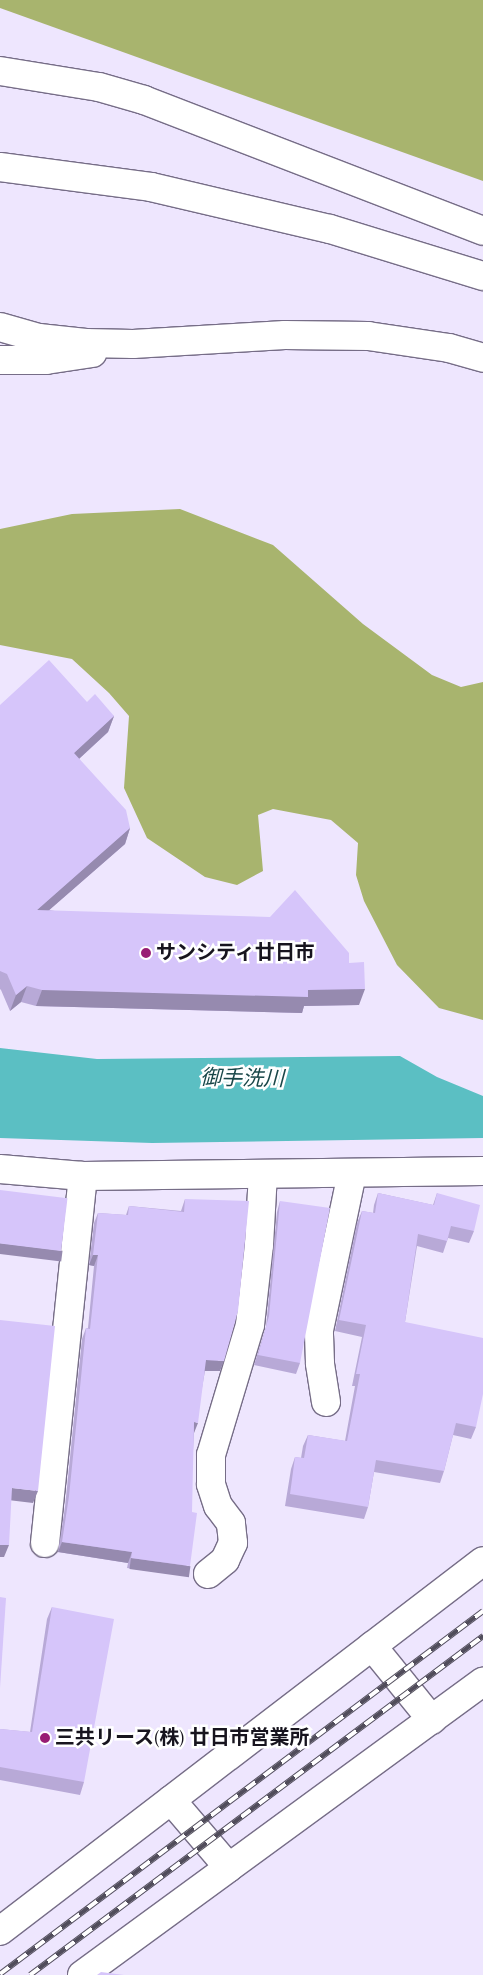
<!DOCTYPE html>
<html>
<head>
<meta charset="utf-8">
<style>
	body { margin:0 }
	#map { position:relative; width:483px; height:1975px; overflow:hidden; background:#eee6fe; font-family:Spectral,"Noto Sans JP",serif }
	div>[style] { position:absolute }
	.forest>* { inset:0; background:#a8b46e }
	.water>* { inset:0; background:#5bbfc3 }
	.roads { filter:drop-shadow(1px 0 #766d87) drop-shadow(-1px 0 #766d87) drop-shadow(0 1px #766d87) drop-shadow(0 -1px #766d87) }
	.street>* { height:28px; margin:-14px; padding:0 14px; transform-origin:14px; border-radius:14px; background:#fff }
	.secondary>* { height:28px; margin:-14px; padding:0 14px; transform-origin:14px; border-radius:14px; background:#fff }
	.highway>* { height:28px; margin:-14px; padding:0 14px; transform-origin:14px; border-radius:14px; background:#fff }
	.rail>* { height:5.5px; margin-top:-2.75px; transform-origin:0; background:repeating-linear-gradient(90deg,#fff 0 11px,#514d5b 0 22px); box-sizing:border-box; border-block:1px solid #514d5b }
	.wall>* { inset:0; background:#b8a9d7 }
	.shaded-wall>* { inset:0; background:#968aaf; transform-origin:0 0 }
	.building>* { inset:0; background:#d6c5fa; transform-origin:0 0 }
	.dots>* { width:14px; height:14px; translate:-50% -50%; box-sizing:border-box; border:2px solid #fff; border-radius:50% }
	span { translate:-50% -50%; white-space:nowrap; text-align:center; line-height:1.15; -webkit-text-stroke:5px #fff; paint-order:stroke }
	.poi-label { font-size:20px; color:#17141e; font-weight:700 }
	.left { translate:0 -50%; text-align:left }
	.water-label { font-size:21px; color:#194749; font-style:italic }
</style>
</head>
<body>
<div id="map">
	<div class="forest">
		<div style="clip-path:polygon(0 0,483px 0,483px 181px,0 8px)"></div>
		<div style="clip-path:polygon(180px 509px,273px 545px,363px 624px,432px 675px,461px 687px,483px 682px,483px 1020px,439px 1008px,397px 965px,364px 901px,356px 875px,358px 843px,331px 820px,273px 809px,258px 815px,263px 871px,237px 885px,205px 877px,147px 838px,124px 788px,129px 716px,109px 693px,72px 659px,0 645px,0 529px,72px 514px)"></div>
	</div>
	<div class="water">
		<div style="clip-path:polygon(0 1048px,97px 1059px,400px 1056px,437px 1077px,483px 1096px,483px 1138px,152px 1143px,0 1138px)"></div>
	</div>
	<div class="roads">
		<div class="street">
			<div style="left:326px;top:1402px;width:39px;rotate:-99deg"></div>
			<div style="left:320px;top:1363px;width:33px;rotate:-92deg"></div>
			<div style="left:319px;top:1330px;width:160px;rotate:-78.1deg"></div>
			<div style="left:45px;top:1543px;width:369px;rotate:-84.1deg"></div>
			<div style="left:208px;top:1574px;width:22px;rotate:-39deg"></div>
			<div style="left:225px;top:1560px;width:19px;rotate:-65deg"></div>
			<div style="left:233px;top:1543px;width:20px;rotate:-96deg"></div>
			<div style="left:231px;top:1523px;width:21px;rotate:-127deg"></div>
			<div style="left:218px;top:1506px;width:23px;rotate:-108deg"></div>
			<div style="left:211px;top:1484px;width:29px;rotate:-90deg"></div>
			<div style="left:211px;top:1455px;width:136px;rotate:-73.3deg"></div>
			<div style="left:250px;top:1325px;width:81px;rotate:-83.6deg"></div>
			<div style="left:259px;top:1245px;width:71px;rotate:-86.8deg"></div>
			<div style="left:372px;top:1646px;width:95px;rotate:51deg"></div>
			<div style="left:171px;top:1800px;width:89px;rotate:49.5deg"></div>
			<div style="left:0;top:1931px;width:608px;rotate:-37.45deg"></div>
			<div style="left:82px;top:1975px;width:497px;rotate:-36.2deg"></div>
		</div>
		<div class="secondary">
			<div style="left:0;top:1169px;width:83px;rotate:4.8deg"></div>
			<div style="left:83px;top:1176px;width:400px;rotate:-0.7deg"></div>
		</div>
		<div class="highway">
			<div style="left:0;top:71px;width:100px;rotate:9.2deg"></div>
			<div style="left:99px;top:87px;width:47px;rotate:16.1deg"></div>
			<div style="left:144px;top:100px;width:363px;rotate:21.1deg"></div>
			<div style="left:0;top:167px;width:152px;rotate:7.5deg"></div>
			<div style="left:151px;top:187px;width:184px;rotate:13.2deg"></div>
			<div style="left:330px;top:229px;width:160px;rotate:17.1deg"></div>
			<div style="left:0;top:327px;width:41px;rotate:15.8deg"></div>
			<div style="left:39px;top:338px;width:47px;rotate:6.1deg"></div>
			<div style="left:86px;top:343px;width:47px;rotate:1.2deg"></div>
			<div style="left:133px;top:344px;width:152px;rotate:-3.4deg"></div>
			<div style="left:285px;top:335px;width:83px;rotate:0.7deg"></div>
			<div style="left:368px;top:336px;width:82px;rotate:8.4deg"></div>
			<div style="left:449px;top:348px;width:35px;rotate:16deg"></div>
			<div style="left:0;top:360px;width:46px"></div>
			<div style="left:46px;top:360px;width:47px;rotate:-8.7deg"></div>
		</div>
	</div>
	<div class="rail">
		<div style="left:0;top:1974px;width:604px;rotate:-36.93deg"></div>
		<div style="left:30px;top:1975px;width:566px;rotate:-36.81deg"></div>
	</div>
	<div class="wall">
		<div style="clip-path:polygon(87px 702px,114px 716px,108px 732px,79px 759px,130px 828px,125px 844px,49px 910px,349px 963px,359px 1005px,304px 1006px,302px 1013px,36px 1006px,21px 1002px,10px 1011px,1px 990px,0 989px,0 705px)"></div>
		<div style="clip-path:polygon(378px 1193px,433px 1205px,437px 1193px,474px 1231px,469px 1243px,448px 1238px,443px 1253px,417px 1246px,405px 1322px,476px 1427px,471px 1439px,453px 1435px,444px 1471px,440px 1483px,374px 1472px,368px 1507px,364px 1519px,285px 1506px,291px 1469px,295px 1457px,301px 1458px,303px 1446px,308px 1435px,345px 1441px,355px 1386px,352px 1386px,362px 1337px,335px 1331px,357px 1223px,362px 1211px,373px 1213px,374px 1205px)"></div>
		<div style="clip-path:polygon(185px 1199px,220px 1371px,205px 1371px,194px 1433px,186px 1576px,127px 1568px,128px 1563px,58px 1552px,65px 1507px,82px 1339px,86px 1328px,88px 1328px,94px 1266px,89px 1265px,94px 1223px,98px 1213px,126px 1215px,129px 1206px,181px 1211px)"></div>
		<div style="clip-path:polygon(280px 1201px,300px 1363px,296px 1374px,254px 1365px,266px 1327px,277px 1212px)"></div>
		<div style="clip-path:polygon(52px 1607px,84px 1782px,80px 1795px,0 1780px,0 1729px,30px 1732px,47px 1619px)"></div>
	</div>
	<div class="shaded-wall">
		<div style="clip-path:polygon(114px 716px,108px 732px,68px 769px,74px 753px)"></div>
		<div style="clip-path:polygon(130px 828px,125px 844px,31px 926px,37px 910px)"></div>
		<div style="clip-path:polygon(27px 986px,21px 1002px,10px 1011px,16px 995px)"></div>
		<div style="clip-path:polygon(365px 989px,359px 1005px,304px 1006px,302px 1013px,36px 1006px,42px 990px)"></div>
		<div style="left:0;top:1243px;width:63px;height:11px;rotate:7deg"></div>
		<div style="clip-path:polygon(93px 1255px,98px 1255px,94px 1266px,89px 1265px)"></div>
		<div style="clip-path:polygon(206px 1360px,224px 1361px,220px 1371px,202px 1371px)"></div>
		<div style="clip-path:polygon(194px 1422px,198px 1423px,194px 1433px)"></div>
		<div style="clip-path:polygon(12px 1488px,38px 1491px,33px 1503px,8px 1500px)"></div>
		<div style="clip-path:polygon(62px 1542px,132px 1552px,128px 1563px,58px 1552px)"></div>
		<div style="clip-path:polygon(0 1545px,9px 1545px,4px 1557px,0 1557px)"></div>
		<div style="left:131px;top:1558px;width:60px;height:11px;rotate:8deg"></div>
	</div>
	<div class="building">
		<div style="clip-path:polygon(49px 660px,87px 702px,95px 694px,114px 716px,74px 753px,126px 810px,130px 828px,37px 910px,270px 917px,295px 890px,349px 953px,349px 963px,364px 962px,365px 989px,308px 990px,308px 997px,42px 990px,27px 986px,16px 995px,7px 974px,0 971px,0 705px)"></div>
		<div style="left:0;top:1190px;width:68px;height:53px;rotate:7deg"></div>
		<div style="clip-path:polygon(378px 1193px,434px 1205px,437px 1193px,480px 1205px,474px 1231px,451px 1226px,447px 1241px,418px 1234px,405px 1322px,483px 1338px,483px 1394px,476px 1427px,456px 1423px,444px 1471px,376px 1460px,368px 1507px,290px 1494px,295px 1457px,304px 1458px,308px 1435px,347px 1441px,360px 1374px,356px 1374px,366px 1325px,339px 1320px,362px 1211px,375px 1213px)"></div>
		<div style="clip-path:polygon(185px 1199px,249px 1201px,238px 1311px,224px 1361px,206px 1360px,198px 1423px,194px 1422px,192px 1512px,197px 1513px,190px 1566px,131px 1558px,132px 1552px,62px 1542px,69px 1496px,86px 1328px,90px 1329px,98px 1255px,93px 1255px,98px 1213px,128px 1215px,129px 1206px,184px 1212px)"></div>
		<div style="clip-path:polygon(280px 1201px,330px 1208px,300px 1363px,258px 1355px,269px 1316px)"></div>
		<div style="clip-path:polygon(0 1320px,55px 1326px,38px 1491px,12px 1488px,9px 1545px,0 1545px)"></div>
		<div style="clip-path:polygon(0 1597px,6px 1598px,0 1688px)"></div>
		<div style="clip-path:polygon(52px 1607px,114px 1619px,84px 1782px,0 1767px,0 1729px,32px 1732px)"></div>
		<div style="clip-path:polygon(101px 1972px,124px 1975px,97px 1975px)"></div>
	</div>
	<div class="dots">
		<div style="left:146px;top:953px;background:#981c74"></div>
		<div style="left:45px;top:1738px;background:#981c74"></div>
	</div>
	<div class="poi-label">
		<span class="left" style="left:156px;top:953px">サンシティ廿日市</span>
		<span class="left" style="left:55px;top:1738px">三共リース(株) 廿日市営業所</span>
	</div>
	<div class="water-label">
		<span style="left:242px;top:1079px;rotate:1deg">御手洗川</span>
	</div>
</div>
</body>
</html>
